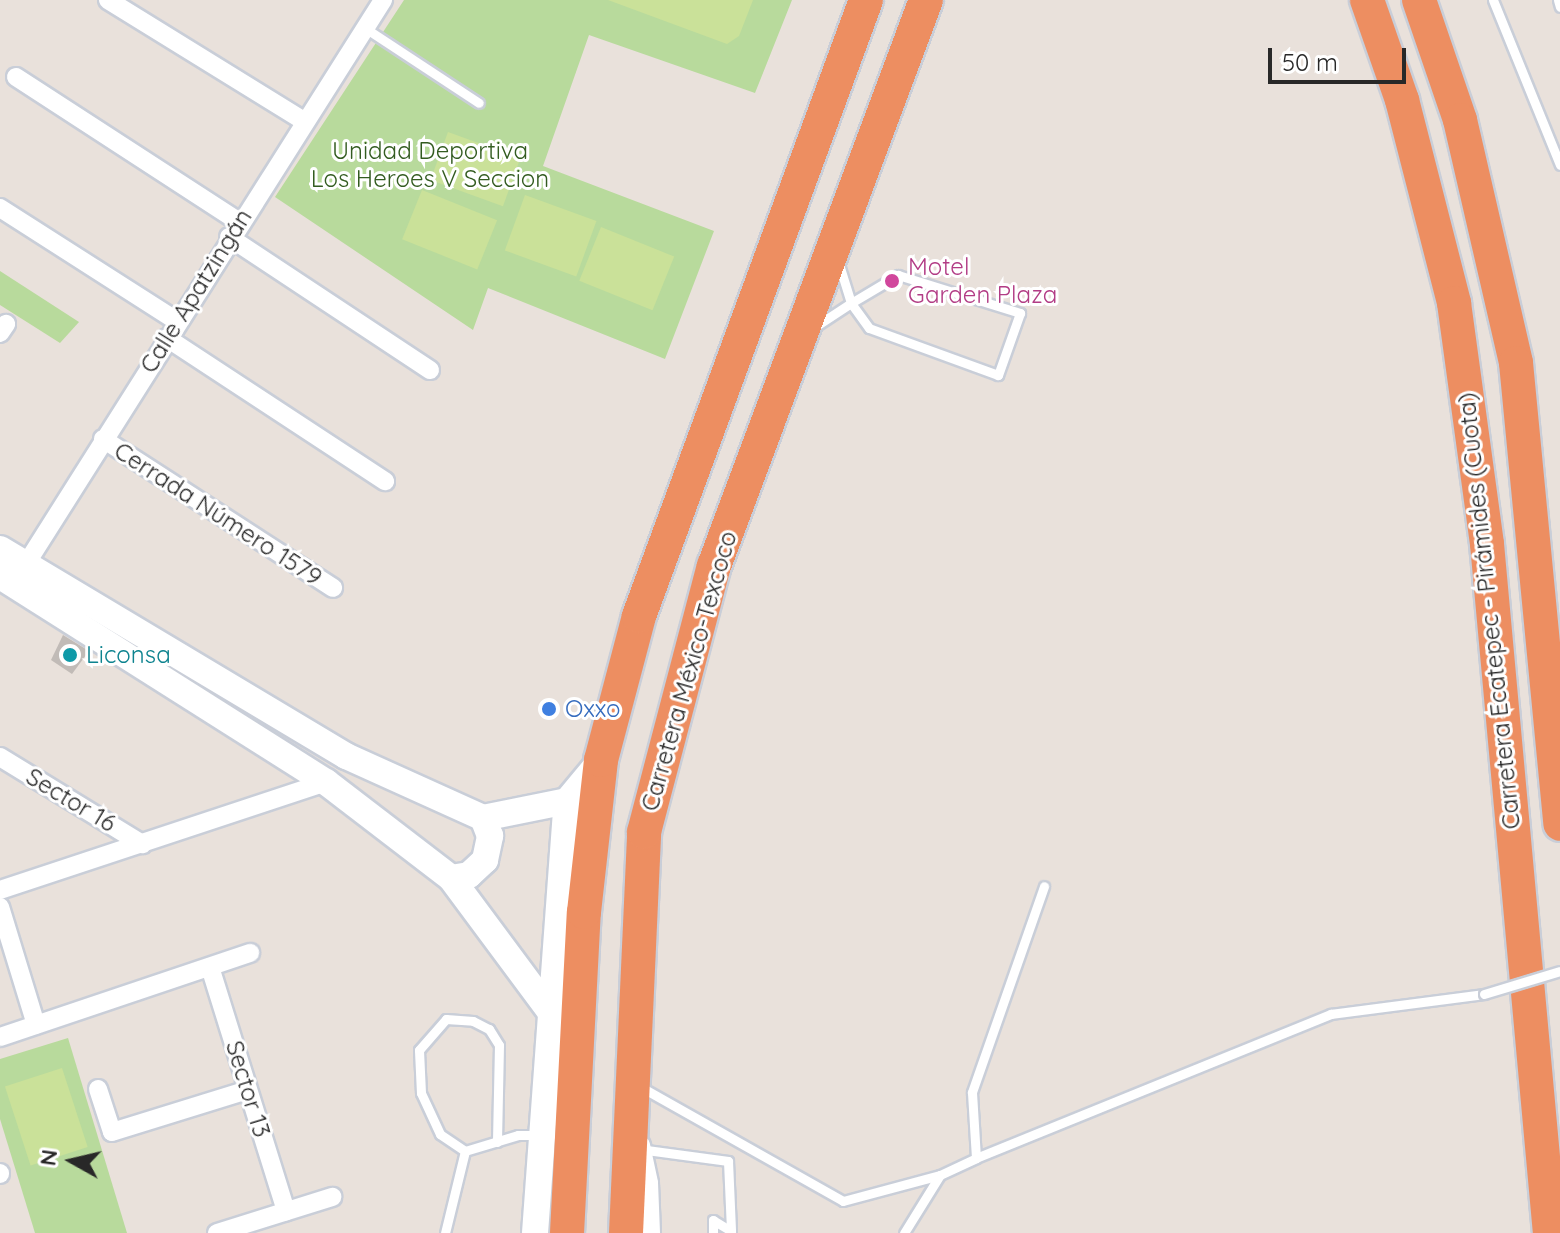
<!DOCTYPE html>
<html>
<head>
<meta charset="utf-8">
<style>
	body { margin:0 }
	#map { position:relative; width:1560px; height:1233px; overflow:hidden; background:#e9e1db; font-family:Quicksand,sans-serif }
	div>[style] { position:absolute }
	.green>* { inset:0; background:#b8da9c }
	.pitch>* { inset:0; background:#cae199; transform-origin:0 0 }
	.building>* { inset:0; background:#c1bbb7 }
	.roads { filter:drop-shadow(2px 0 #c9ced8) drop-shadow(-2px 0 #c9ced8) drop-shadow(0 2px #c9ced8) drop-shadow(0 -2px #c9ced8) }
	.lane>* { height:9px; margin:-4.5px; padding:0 4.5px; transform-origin:4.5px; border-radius:4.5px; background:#fff }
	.street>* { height:18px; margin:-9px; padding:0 9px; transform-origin:9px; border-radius:9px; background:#fff }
	.secondary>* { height:26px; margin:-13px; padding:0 13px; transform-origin:13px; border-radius:13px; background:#fff }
	.highway>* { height:34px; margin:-17px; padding:0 17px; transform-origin:17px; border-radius:17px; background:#ed8e61 }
	.bridges { filter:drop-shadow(2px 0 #c9ced8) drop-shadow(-2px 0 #c9ced8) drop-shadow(0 2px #c9ced8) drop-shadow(0 -2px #c9ced8) }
	.lane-bridge>* { height:9px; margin:-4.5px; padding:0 4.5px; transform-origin:4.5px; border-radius:4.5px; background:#fff }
	.dots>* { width:22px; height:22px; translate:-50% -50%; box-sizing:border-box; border:4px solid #fff; border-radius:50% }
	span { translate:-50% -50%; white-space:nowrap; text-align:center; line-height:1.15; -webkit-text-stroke:6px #fff; paint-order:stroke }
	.park-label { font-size:24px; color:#335c20 }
	.hotel-label { font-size:24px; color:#b23c85 }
	.left { translate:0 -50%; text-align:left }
	.street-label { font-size:24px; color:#282828 }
	.culture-label { font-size:24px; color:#0d838f }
	.shop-label { font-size:24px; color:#366cbe }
	.north { position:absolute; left:32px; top:1121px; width:80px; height:80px; -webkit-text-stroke:6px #fff; paint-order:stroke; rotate:278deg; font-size:22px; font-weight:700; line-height:32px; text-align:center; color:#282828 }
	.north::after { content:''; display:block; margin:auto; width:28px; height:36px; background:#282828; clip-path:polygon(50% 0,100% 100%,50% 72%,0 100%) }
	.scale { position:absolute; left:1268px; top:48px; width:138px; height:36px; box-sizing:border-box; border:4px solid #282828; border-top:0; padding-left:10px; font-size:24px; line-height:28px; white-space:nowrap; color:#282828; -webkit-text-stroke:6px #fff; paint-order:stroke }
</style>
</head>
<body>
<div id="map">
	<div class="green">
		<div style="clip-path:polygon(404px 0,792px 0,755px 93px,589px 35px,543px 166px,714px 231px,665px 359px,488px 288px,473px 330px,275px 197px)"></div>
		<div style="clip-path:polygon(0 271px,79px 322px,60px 343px,0 305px)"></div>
		<div style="clip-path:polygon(68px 1038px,127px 1233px,35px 1233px,0 1119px,0 1059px)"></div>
	</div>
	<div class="pitch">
		<div style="clip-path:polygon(608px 0,753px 0,739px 36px,727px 44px)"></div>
		<div style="left:448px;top:132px;width:77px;height:51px;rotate:20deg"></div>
		<div style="left:422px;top:190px;width:81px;height:53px;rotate:22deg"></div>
		<div style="left:525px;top:195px;width:76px;height:59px;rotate:20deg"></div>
		<div style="left:601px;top:227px;width:79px;height:58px;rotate:22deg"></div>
		<div style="left:62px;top:1068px;width:83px;height:60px;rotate:72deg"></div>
	</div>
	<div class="building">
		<div style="clip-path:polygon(63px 635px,89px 651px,72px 674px,51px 660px)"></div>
	</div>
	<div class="roads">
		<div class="lane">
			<div style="left:1493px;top:0;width:178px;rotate:67.9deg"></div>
			<div style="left:1558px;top:0;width:7px;rotate:74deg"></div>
			<div style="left:365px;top:28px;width:136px;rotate:33.3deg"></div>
			<div style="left:813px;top:328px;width:45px;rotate:-33.3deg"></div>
			<div style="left:851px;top:303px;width:55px;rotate:-30.8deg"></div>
			<div style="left:898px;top:275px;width:128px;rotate:17.3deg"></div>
			<div style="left:1020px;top:313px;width:66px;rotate:109.5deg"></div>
			<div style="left:998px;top:375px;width:137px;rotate:-160deg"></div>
			<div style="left:869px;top:328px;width:31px;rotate:-126deg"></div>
			<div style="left:851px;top:303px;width:44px;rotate:-107.2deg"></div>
			<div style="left:639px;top:1086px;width:234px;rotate:29.4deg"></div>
			<div style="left:843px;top:1201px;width:100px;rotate:-15deg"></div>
			<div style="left:940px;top:1175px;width:40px;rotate:-25deg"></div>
			<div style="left:976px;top:1158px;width:66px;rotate:-93.5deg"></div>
			<div style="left:972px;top:1092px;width:218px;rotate:-70.7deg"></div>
			<div style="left:639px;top:1149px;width:90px;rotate:7.7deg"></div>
			<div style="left:728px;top:1161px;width:70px;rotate:87.5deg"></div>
			<div style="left:731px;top:1231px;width:21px;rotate:-149deg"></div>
			<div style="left:713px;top:1220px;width:13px;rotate:90deg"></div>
			<div style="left:465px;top:1151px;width:30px;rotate:-146deg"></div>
			<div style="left:440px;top:1134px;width:45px;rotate:-114.9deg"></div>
			<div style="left:421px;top:1093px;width:43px;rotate:-92.7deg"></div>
			<div style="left:419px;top:1050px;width:41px;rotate:-48.9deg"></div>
			<div style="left:446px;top:1019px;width:27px;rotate:4deg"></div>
			<div style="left:473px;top:1021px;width:18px;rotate:27deg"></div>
			<div style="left:489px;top:1029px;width:19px;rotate:58deg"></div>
			<div style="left:499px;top:1045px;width:97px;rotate:91.2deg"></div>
			<div style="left:976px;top:1158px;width:383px;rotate:-22.1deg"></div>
			<div style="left:1331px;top:1014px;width:154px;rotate:-7.4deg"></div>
			<div style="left:445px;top:1233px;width:84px;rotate:-76.3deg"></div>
			<div style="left:465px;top:1151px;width:55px;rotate:-16.8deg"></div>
			<div style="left:518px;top:1135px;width:20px"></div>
			<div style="left:904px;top:1233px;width:68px;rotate:-58.2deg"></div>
		</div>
		<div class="street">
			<div style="left:108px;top:0;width:230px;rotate:31.7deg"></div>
			<div style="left:16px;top:77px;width:266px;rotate:33deg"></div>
			<div style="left:0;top:208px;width:210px;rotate:32.6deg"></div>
			<div style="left:229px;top:237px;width:241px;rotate:33.5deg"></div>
			<div style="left:0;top:333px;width:11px;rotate:-56deg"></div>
			<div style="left:167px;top:338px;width:261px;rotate:33.3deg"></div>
			<div style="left:103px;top:439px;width:274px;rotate:32.9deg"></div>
			<div style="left:21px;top:572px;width:677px;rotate:-57.67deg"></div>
			<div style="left:0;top:757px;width:167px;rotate:31.5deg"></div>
			<div style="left:0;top:890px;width:343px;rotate:-18.3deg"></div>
			<div style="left:0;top:907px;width:123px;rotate:73deg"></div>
			<div style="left:210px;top:967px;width:256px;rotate:72.7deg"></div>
			<div style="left:0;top:1037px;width:264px;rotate:-18.6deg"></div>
			<div style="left:98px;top:1089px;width:45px;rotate:72deg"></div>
			<div style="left:112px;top:1132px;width:142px;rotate:-17.2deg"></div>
			<div style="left:641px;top:1145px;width:39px;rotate:78deg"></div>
			<div style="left:649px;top:1183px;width:50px;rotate:87.7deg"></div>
			<div style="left:0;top:1173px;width:1px;rotate:90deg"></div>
			<div style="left:217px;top:1233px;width:121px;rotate:-17.4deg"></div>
		</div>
		<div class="secondary">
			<div style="left:0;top:549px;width:403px;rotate:30.9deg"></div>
			<div style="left:346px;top:756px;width:150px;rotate:24.3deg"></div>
			<div style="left:483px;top:818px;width:86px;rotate:-11.4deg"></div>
			<div style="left:0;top:576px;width:386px;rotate:32.3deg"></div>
			<div style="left:326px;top:782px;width:158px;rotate:37.5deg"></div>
			<div style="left:451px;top:878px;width:164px;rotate:53.4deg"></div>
			<div style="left:451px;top:878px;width:18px;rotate:-9deg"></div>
			<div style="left:469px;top:875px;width:22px;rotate:-43deg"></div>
			<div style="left:485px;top:860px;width:25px;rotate:-78deg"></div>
			<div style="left:490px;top:836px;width:19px;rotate:-111deg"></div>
			<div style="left:535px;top:1233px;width:433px;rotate:-85.8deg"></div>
			<div style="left:567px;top:801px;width:53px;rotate:-50.3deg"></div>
		</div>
		<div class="highway">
			<div style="left:1367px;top:0;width:106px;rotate:70.7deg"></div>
			<div style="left:1402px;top:100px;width:210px;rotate:75.6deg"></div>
			<div style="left:1454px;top:303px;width:243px;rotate:82.2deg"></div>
			<div style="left:1487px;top:544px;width:692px;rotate:84.78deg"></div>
			<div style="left:1419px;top:0;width:127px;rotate:71.1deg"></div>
			<div style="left:1460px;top:120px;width:249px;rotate:77deg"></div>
			<div style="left:1516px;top:363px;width:463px;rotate:84.5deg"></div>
			<div style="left:567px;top:1233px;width:321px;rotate:-87deg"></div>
			<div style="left:584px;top:912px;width:153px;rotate:-83.6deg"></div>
			<div style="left:601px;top:760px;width:149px;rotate:-75.2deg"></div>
			<div style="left:639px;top:616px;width:656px;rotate:-69.77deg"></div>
			<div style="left:626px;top:1233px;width:401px;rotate:-87.4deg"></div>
			<div style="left:644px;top:832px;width:275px;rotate:-75.3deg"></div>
			<div style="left:714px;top:566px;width:604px;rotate:-69.47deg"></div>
		</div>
	</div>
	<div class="bridges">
		<div class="lane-bridge">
			<div style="left:1484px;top:994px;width:79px;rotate:-16.8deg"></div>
		</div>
	</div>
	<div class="dots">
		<div style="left:892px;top:281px;background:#d1479c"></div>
		<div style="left:70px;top:655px;background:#0f9aa8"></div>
		<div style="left:549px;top:709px;background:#3f7fe0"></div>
	</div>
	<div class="park-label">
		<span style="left:430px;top:165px">Unidad Deportiva<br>Los Heroes V Seccion</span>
	</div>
	<div class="hotel-label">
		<span class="left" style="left:908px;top:281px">Motel<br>Garden Plaza</span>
	</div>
	<div class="street-label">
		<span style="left:196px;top:291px;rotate:-58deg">Calle Apatzingán</span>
		<span style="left:218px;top:514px;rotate:33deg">Cerrada Número 1579</span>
		<span style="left:1489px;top:611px;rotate:-96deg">Carretera Ecatepec - Pirámides (Cuota)</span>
		<span style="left:689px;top:671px;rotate:-74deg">Carretera México-Texcoco</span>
		<span style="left:71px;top:800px;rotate:31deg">Sector 16</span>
		<span style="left:248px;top:1089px;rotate:73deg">Sector 13</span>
	</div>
	<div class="culture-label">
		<span class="left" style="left:86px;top:655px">Liconsa</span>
	</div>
	<div class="shop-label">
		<span class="left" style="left:565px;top:709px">Oxxo</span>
	</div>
	<div class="north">N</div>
	<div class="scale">50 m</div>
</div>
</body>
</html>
